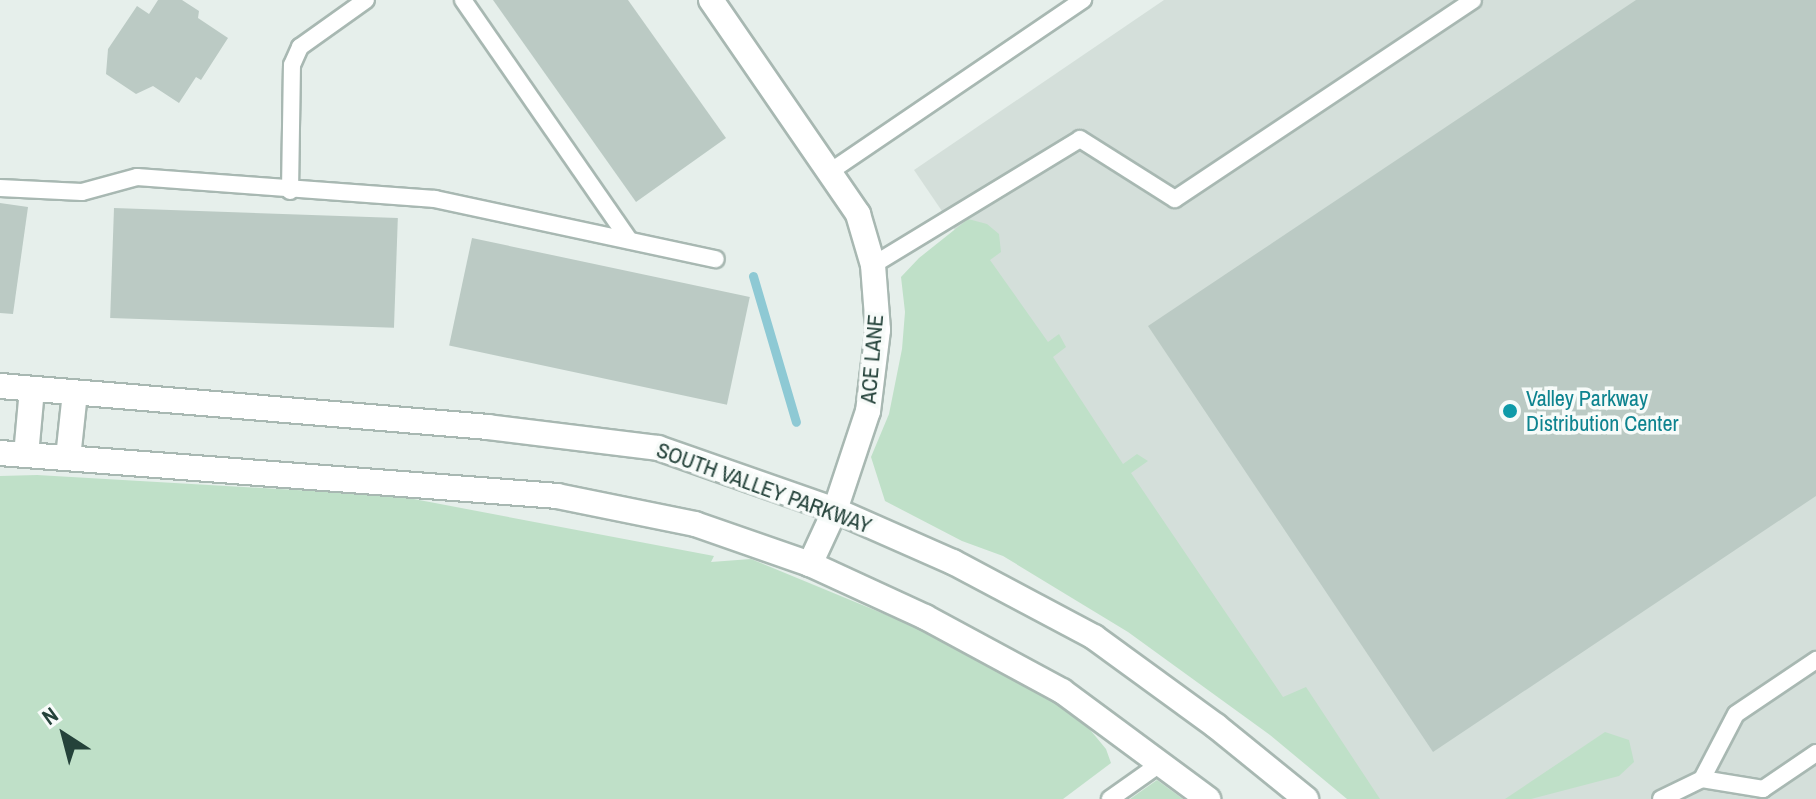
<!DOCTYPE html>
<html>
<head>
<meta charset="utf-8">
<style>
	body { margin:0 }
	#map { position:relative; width:1816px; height:799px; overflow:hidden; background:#e6efeb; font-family:"Archivo Narrow",sans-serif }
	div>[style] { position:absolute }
	.built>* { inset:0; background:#d4dfda }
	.green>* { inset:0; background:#bfe0c8 }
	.stream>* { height:9px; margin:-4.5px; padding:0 4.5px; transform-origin:4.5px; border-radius:4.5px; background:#8ec9d4 }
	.building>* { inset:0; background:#bbcac4; transform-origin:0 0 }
	.roads { filter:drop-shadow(2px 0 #a8b8b2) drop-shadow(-2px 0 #a8b8b2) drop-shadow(0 2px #a8b8b2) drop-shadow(0 -2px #a8b8b2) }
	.lane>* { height:16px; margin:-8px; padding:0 8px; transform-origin:8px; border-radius:8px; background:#fff }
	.street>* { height:24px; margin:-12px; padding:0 12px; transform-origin:12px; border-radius:12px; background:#fff }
	.secondary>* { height:24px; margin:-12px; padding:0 12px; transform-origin:12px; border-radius:12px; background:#fff }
	.dots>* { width:22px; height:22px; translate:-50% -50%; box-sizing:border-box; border:4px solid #f7fbf9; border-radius:50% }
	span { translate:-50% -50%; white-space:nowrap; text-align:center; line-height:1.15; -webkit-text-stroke:7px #f7fbf9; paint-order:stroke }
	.street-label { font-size:22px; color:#24423a }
	.culture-label { font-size:22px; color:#0d838f }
	.left { translate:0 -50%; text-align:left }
	.north { position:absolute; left:24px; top:695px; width:80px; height:80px; -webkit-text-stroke:6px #f7fbf9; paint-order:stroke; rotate:324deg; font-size:22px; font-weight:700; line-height:32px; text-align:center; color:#24423a }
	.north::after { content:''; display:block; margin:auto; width:28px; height:36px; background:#24423a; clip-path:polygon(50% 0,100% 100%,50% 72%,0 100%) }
</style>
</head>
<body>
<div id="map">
	<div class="built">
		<div style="clip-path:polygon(1164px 0,1816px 0,1816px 799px,1369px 799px,1287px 718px,914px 170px)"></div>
	</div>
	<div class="green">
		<div style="clip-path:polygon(968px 219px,987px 224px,999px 234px,1001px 252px,990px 260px,1048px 342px,1059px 334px,1066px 347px,1053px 357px,1123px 464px,1137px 454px,1148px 461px,1131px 473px,1283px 697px,1306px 687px,1380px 799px,1347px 799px,1270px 735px,1128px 632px,1003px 556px,962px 541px,885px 501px,871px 457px,889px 414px,902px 349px,905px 312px,901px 277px,919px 258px)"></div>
		<div style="clip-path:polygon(37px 475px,398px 496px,714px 556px,711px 562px,751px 559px,964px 647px,1077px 714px,1106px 749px,1111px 763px,1063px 799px,0 799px,0 476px)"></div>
		<div style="clip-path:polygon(1605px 732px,1629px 740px,1634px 762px,1619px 776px,1531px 799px,1505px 799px)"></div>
		<div style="clip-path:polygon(1157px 780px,1183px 799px,1130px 799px)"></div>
	</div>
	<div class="stream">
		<div style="left:753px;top:276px;width:152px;rotate:73.6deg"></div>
	</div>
	<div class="building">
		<div style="clip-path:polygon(158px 0,182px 0,199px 11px,198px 18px,228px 38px,201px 80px,196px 77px,179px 103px,153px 86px,136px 94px,106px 74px,108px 49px,137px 6px,149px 14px)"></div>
		<div style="clip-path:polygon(493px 0,628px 0,726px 138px,636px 202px)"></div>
		<div style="clip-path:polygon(1636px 0,1816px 0,1816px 496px,1433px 752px,1148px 326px)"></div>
		<div style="clip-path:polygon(0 203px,28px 207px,13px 314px,0 313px)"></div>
		<div style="left:114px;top:208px;width:284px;height:110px;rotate:2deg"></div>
		<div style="left:472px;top:238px;width:284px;height:110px;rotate:12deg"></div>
	</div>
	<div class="roads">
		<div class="lane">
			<div style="left:463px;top:0;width:292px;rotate:55.3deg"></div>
			<div style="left:831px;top:171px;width:305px;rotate:-34.2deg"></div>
			<div style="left:0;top:188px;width:82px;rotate:2.8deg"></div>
			<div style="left:82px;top:192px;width:57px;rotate:-15.3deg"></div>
			<div style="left:137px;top:177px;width:299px;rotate:4.2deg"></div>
			<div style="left:435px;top:199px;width:287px;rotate:12.1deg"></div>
			<div style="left:290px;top:191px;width:126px;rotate:-89.1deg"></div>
			<div style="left:292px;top:65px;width:20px;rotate:-66deg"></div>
			<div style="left:300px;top:47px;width:81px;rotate:-35.5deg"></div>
			<div style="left:873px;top:265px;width:242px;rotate:-31.3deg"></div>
			<div style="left:1080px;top:139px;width:112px;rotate:32.3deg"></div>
			<div style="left:1175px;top:199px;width:358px;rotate:-33.7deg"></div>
			<div style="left:1702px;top:779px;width:73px;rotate:-62.4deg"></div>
			<div style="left:1736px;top:714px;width:97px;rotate:-34deg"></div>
			<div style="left:1110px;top:799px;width:62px;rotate:-35.2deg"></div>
			<div style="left:1661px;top:799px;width:46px;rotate:-26deg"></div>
			<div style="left:1702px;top:779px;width:62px;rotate:9.3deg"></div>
			<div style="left:1763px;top:789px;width:64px;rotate:-34.2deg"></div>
		</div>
		<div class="street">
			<div style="left:711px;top:0;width:260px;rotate:55.5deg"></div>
			<div style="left:858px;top:214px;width:53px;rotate:73.6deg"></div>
			<div style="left:873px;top:265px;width:65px;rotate:85.6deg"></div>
			<div style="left:878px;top:330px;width:82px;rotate:97deg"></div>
			<div style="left:868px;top:411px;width:104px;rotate:108.4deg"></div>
			<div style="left:835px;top:510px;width:60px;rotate:114.8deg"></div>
		</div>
		<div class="secondary">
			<div style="left:0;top:386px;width:490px;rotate:4.8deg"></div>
			<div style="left:488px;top:427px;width:171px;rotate:7deg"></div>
			<div style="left:658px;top:448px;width:188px;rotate:19.3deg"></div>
			<div style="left:835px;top:510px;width:129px;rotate:23.8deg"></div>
			<div style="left:953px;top:562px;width:160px;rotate:28deg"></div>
			<div style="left:1094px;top:637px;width:151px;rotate:36.1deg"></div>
			<div style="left:1216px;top:726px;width:116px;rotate:39deg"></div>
			<div style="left:0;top:453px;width:559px;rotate:4.41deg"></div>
			<div style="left:557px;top:496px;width:141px;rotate:11.5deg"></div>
			<div style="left:695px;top:524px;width:122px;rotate:19.2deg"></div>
			<div style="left:810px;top:564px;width:127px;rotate:24.7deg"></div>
			<div style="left:925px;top:617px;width:156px;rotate:28.4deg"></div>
			<div style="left:1062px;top:691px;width:182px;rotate:36.5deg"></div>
			<div style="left:26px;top:455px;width:66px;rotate:-84.8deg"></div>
			<div style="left:68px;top:458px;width:65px;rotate:-83.9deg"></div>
		</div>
	</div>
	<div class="dots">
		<div style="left:1510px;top:411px;background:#0f9aa8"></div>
	</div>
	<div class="street-label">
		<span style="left:872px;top:359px;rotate:-85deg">ACE LANE</span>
		<span style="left:764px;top:488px;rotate:20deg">SOUTH VALLEY PARKWAY</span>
	</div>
	<div class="culture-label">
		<span class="left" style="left:1526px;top:411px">Valley Parkway<br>Distribution Center</span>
	</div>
	<div class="north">N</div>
</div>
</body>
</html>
